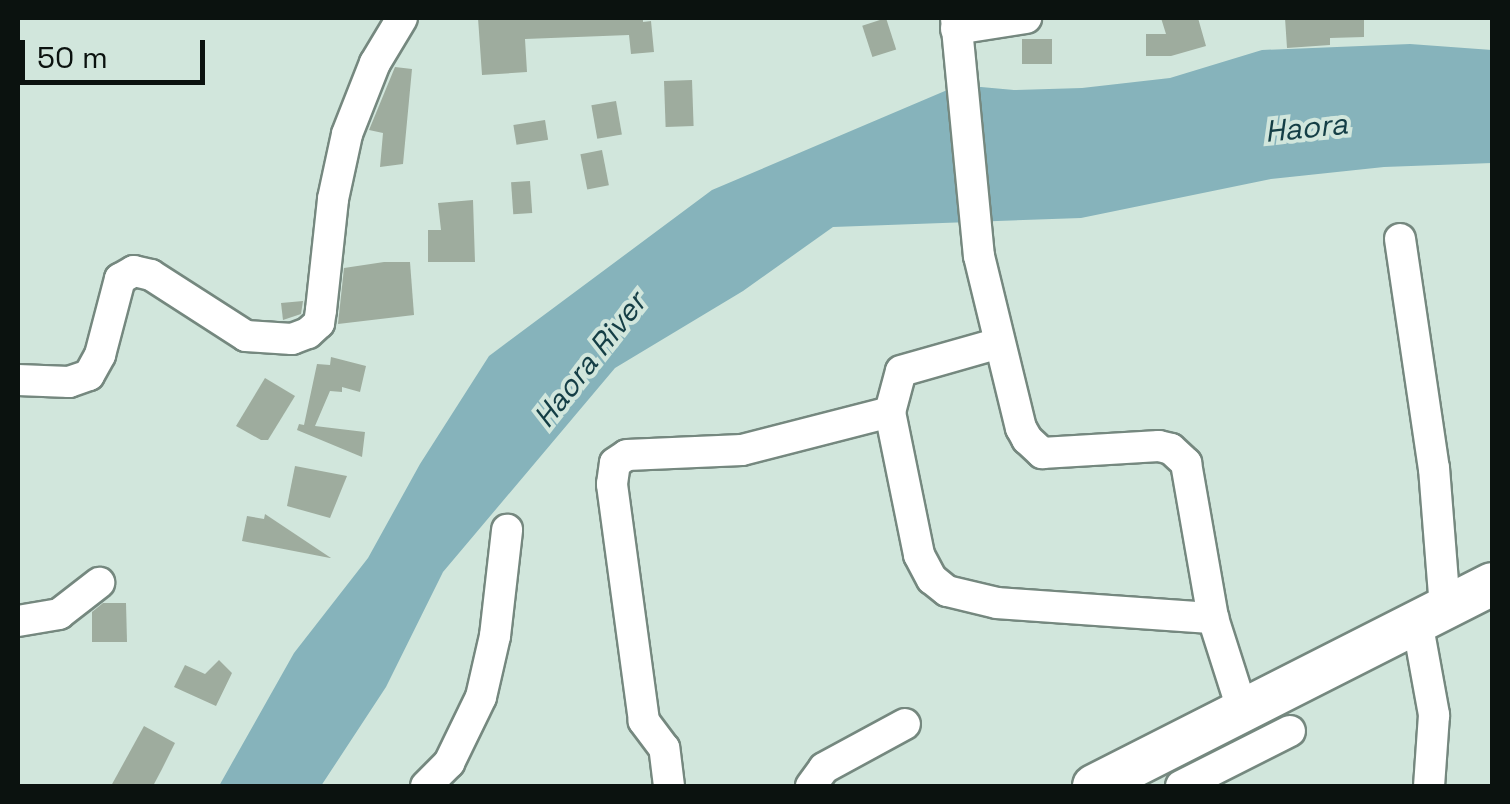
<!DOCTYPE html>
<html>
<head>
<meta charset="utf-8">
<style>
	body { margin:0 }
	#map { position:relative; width:1510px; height:804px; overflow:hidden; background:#d1e6dc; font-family:"Space Grotesk",sans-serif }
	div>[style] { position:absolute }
	.water>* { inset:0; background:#86b3bb }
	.building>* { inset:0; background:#9eac9e; transform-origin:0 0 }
	.roads { filter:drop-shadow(2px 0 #75887f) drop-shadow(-2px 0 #75887f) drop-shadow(0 2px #75887f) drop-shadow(0 -2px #75887f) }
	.minor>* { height:30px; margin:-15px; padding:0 15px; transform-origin:15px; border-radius:15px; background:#fff }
	.secondary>* { height:42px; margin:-21px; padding:0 21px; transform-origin:21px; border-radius:21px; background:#fff }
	span { translate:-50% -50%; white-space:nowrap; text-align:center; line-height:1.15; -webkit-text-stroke:8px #d1e6dc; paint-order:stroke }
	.water-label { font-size:30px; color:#143e45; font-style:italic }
	.frame { position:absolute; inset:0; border:20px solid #0b120f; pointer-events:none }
	.scale { position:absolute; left:20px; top:40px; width:185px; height:45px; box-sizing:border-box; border:5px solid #0b120f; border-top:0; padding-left:12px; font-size:30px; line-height:35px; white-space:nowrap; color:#0b120f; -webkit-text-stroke:8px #d1e6dc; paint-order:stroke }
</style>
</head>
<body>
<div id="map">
	<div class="water">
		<div style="clip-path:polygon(1410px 44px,1492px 50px,1492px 163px,1384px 167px,1271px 179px,1081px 218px,833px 227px,743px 291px,615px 368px,443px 572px,386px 687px,321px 786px,219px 786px,294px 653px,368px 558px,420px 464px,489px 356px,712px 190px,959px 85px,1014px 90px,1082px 88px,1170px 78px,1262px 50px)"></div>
	</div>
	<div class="building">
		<div style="clip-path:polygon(478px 18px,643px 18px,643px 22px,651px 21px,654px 52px,631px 54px,629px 35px,525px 39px,527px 72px,482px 75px)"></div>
		<div style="left:886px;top:18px;width:33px;height:25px;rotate:72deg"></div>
		<div style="clip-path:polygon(1161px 18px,1198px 18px,1206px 46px,1171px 56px,1146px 56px,1146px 34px,1166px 34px)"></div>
		<div style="clip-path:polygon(1285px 18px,1364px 18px,1364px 37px,1330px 38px,1330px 45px,1287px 48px)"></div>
		<div style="left:1022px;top:39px;width:30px;height:25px"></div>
		<div style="clip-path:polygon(395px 67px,412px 69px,403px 164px,380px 167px,383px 133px,369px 130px)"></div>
		<div style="left:692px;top:80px;width:46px;height:28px;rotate:88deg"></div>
		<div style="left:616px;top:101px;width:34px;height:25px;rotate:80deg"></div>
		<div style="left:545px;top:120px;width:20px;height:32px;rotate:81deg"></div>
		<div style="left:602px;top:150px;width:36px;height:22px;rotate:79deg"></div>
		<div style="left:530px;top:181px;width:32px;height:19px;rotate:86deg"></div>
		<div style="clip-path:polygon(473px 200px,475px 262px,428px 262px,428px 230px,441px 230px,438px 203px)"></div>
		<div style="clip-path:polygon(384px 262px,410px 262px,414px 315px,338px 324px,344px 268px)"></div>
		<div style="clip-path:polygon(303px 301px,301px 314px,283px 320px,281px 303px)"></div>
		<div style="clip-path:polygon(331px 357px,366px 366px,360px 392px,342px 387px,342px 392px,330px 391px,315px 426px,365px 432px,362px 457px,297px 430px,299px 424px,304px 425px,317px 364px,330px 365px)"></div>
		<div style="clip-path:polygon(265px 378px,295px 396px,268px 440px,261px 440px,236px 426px)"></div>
		<div style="clip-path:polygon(295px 466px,347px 476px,330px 518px,287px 506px)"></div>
		<div style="clip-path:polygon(265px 514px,331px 558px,330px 558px,242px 541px,247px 516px,264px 519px)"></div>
		<div style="clip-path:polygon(103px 603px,126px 603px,127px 642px,92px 642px,92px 612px)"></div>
		<div style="clip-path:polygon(219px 660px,232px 673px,216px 706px,174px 687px,185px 665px,205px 674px)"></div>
		<div style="clip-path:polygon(144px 726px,175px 743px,162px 769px,153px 786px,111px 786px)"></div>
	</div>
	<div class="roads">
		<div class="minor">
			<div style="left:956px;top:18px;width:239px;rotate:84.5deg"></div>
			<div style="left:979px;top:256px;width:177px;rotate:76.3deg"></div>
			<div style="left:1021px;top:428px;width:13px;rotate:61deg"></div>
			<div style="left:1027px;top:439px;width:21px;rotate:43deg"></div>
			<div style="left:1042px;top:453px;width:117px;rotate:-3.4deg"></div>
			<div style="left:1159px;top:446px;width:12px;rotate:14deg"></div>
			<div style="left:1171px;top:449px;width:21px;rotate:43deg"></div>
			<div style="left:1186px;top:463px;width:157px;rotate:80.1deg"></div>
			<div style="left:1213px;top:618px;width:99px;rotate:72.3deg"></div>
			<div style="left:956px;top:29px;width:71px;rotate:-8.9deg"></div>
			<div style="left:1400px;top:239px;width:232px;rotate:81.6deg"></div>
			<div style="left:1434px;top:468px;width:139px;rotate:85.5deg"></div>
			<div style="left:18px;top:380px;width:51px;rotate:2.2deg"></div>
			<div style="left:69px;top:382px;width:21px;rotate:-19deg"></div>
			<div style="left:89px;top:375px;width:23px;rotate:-61deg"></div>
			<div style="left:100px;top:355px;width:79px;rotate:-75.3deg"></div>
			<div style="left:120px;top:279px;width:16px;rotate:-30deg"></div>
			<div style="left:134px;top:271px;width:17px;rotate:13deg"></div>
			<div style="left:151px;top:275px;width:113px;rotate:32.7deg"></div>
			<div style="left:246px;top:336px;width:46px;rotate:3.7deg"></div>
			<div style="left:292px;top:339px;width:17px;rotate:-21deg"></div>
			<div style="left:308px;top:333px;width:15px;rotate:-42deg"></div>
			<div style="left:319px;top:323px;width:13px;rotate:-81deg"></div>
			<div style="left:321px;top:310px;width:112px;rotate:-83.8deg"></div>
			<div style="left:333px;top:199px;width:66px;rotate:-77.8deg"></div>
			<div style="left:347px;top:134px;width:76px;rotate:-68.5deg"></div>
			<div style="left:375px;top:63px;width:52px;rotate:-59deg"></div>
			<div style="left:890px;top:412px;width:42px;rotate:-75deg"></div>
			<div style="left:901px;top:371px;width:102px;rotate:-15.9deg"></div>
			<div style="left:18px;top:621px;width:42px;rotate:-9.7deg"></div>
			<div style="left:59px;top:614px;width:51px;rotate:-37.8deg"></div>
			<div style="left:1417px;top:621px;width:96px;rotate:79.7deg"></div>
			<div style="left:1434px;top:715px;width:71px;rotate:94deg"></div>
			<div style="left:426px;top:786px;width:33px;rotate:-45deg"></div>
			<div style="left:449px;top:763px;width:73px;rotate:-64.1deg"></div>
			<div style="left:481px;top:697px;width:63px;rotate:-77.1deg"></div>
			<div style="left:495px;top:636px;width:107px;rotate:-83.5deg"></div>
			<div style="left:669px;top:786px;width:38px;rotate:-97deg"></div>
			<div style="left:664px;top:748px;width:34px;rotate:-127deg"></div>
			<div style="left:644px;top:721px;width:239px;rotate:-97.7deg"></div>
			<div style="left:612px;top:484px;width:21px;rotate:-82deg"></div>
			<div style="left:615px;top:463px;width:14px;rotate:-34deg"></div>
			<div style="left:627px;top:455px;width:115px;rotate:-2.5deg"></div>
			<div style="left:742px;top:450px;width:153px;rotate:-14.4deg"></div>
			<div style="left:890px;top:412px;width:146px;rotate:78.5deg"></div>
			<div style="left:919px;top:555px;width:27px;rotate:62deg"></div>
			<div style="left:932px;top:579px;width:19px;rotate:39deg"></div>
			<div style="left:947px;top:591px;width:51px;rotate:13.5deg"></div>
			<div style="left:997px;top:603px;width:217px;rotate:4deg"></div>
			<div style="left:811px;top:786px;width:22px;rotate:-54deg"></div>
			<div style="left:824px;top:768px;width:92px;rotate:-28.5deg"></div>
			<div style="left:1181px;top:786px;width:122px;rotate:-26.8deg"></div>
		</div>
		<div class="secondary">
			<div style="left:1094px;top:786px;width:446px;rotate:-26.9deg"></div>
		</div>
	</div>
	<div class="water-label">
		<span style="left:1306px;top:128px;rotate:-6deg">Haora</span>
		<span style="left:590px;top:360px;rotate:-52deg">Haora River</span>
	</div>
	<div class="frame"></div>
	<div class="scale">50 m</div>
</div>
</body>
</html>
